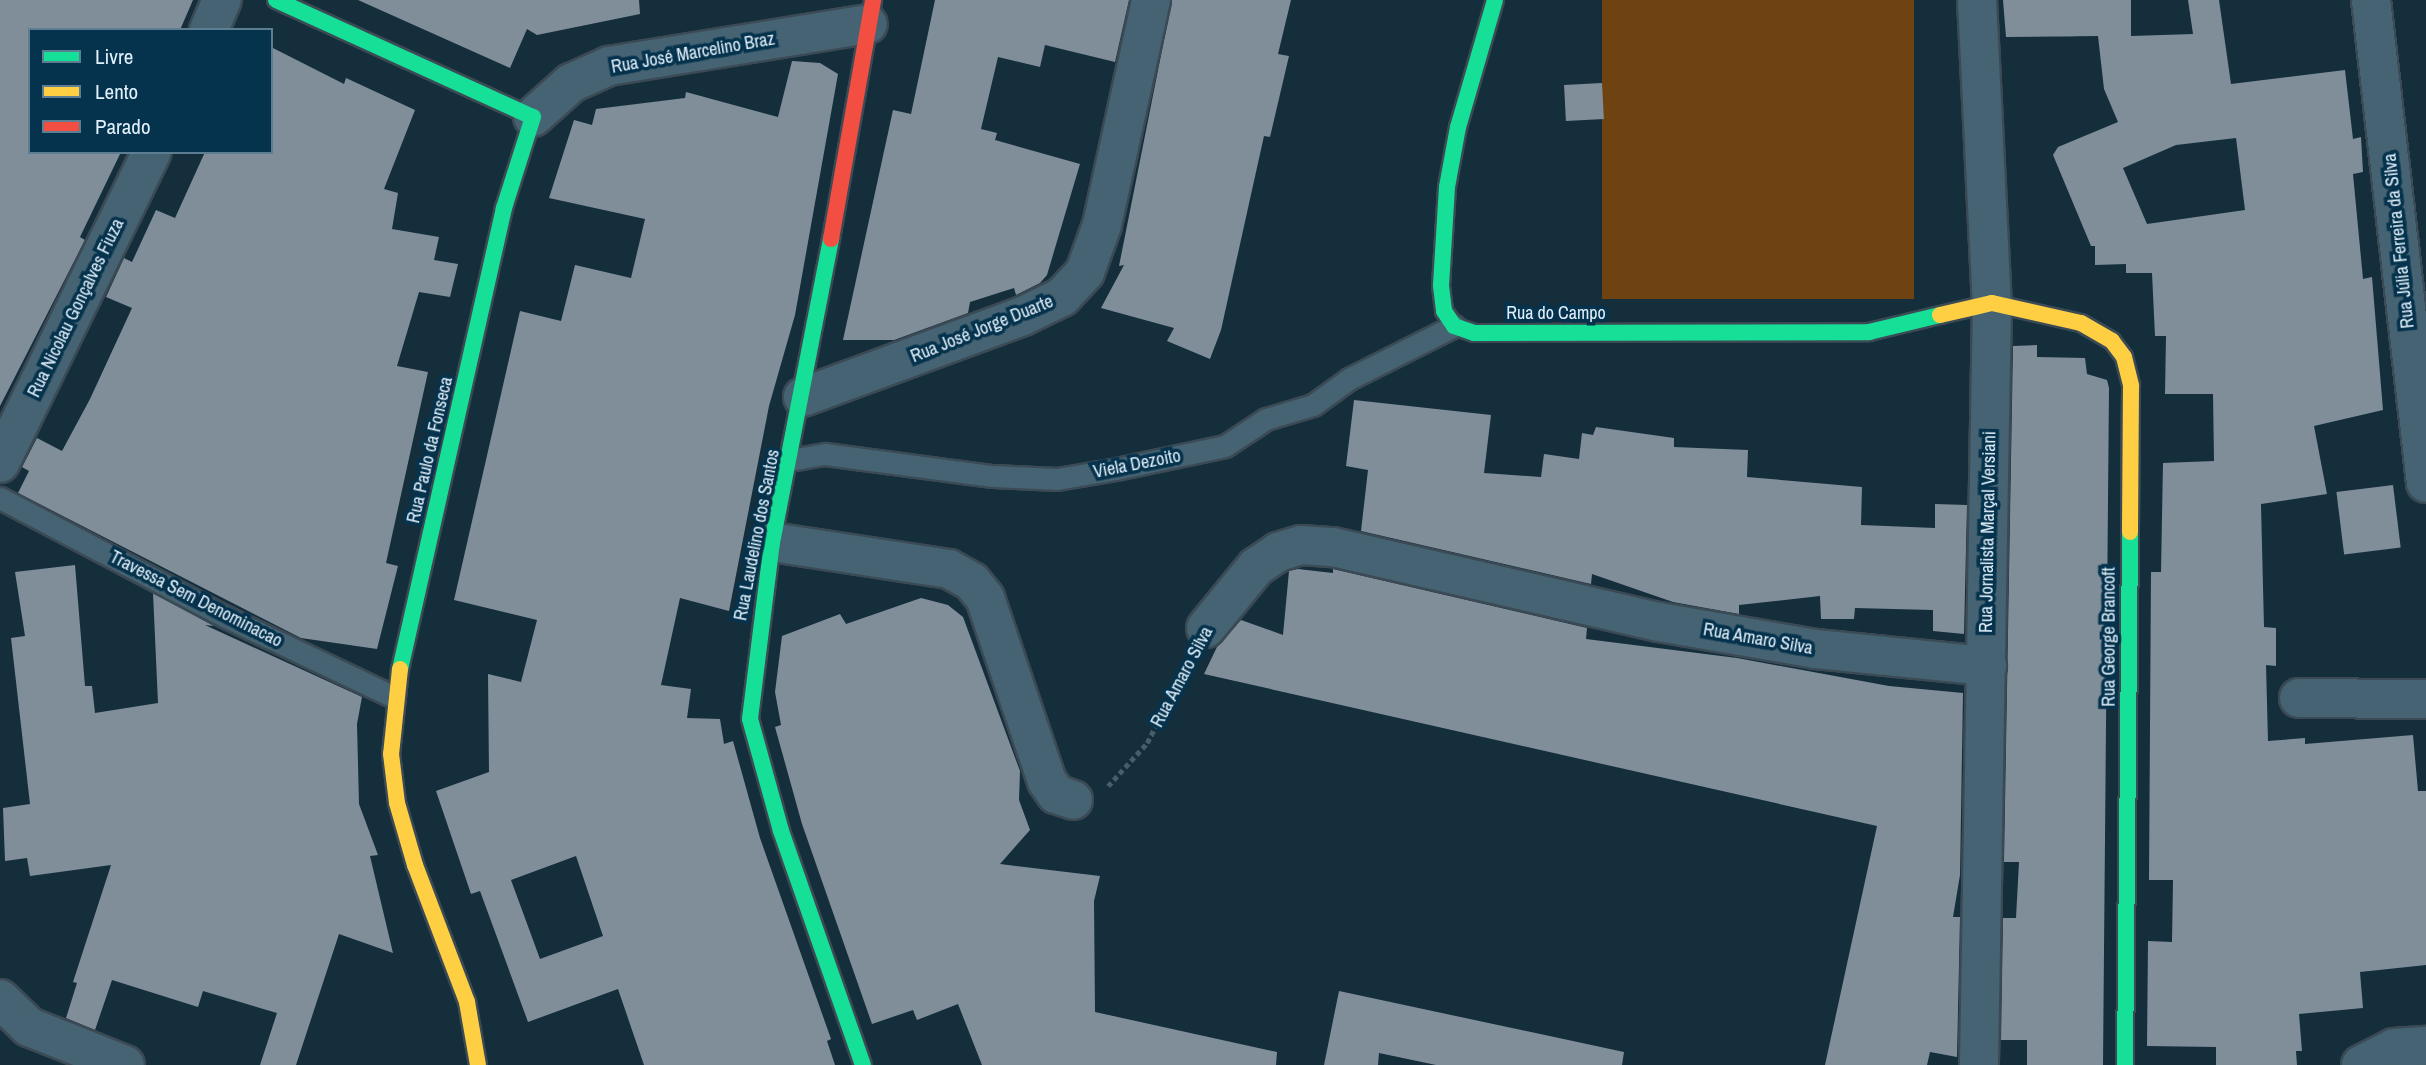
<!DOCTYPE html>
<html>
<head>
<meta charset="utf-8">
<style>
	body { margin:0 }
	#map { position:relative; width:2426px; height:1065px; overflow:hidden; background:#152e3c; font-family:"Archivo Narrow",sans-serif }
	div>[style] { position:absolute }
	.green>* { inset:0; background:#6f4311; transform-origin:0 0 }
	.building>* { inset:0; background:#808e9a; transform-origin:0 0 }
	.path>* { height:4.5px; margin-top:-2.25px; transform-origin:0; background:repeating-linear-gradient(90deg,#455e6b 0 5px,transparent 0 8.5px) }
	.roads { filter:drop-shadow(2px 0 #3b4a54) drop-shadow(-2px 0 #3b4a54) drop-shadow(0 2px #3b4a54) drop-shadow(0 -2px #3b4a54) }
	.lane>* { height:21px; margin:-10.5px; padding:0 10.5px; transform-origin:10.5px; border-radius:10.5px; background:#456372 }
	.street>* { height:38px; margin:-19px; padding:0 19px; transform-origin:19px; border-radius:19px; background:#456372 }
	.fast>* { height:16px; margin:-8px; padding:0 8px; transform-origin:8px; border-radius:8px; background:#16e098 }
	.slow>* { height:16px; margin:-8px; padding:0 8px; transform-origin:8px; border-radius:8px; background:#ffcf43 }
	.jam>* { height:16px; margin:-8px; padding:0 8px; transform-origin:8px; border-radius:8px; background:#f24e42 }
	span { translate:-50% -50%; white-space:nowrap; text-align:center; line-height:1.15; -webkit-text-stroke:7px #05324c; paint-order:stroke }
	.street-label { font-size:18px; color:#e1f0fb }
	.legend { position:absolute; left:28px; top:28px; width:245px; height:126px; box-sizing:border-box; background:#05324c; border:2px solid #5d7e92; margin:0; padding:9px 12px; list-style:none; font-size:21px; color:#e1f0fb }
	.legend li { display:flex; align-items:center; gap:14px; height:35px }
	.legend b { width:35px; border:2px solid #5d7e92 }
</style>
</head>
<body>
<div id="map">
	<div class="green">
		<div style="left:1602px;top:0;width:312px;height:299px"></div>
	</div>
	<div class="building">
		<div style="clip-path:polygon(0 0,193px 0,180px 30px,30px 30px,30px 152px,121px 152px,80px 237px,85px 240px,0 406px)"></div>
		<div style="clip-path:polygon(358px 0,639px 0,640px 14px,537px 35px,527px 29px,510px 68px)"></div>
		<div style="clip-path:polygon(935px 0,1129px 0,1115px 62px,1045px 45px,1040px 67px,998px 57px,981px 129px,997px 133px,995px 140px,1080px 164px,1047px 275px,1040px 283px,1016px 295px,1014px 288px,970px 302px,968px 313px,894px 340px,843px 340px,893px 110px,911px 114px)"></div>
		<div style="clip-path:polygon(1172px 0,1291px 0,1278px 54px,1289px 56px,1270px 137px,1264px 136px,1221px 330px,1210px 359px,1167px 341px,1174px 328px,1101px 308px,1124px 265px,1119px 266px)"></div>
		<div style="clip-path:polygon(evenodd,2003px 0,2131px 0,2131px 36px,2193px 34px,2188px 0,2219px 0,2231px 84px,2345px 70px,2353px 139px,2361px 137px,2363px 172px,2353px 174px,2363px 279px,2372px 277px,2383px 410px,2314px 426px,2327px 494px,2261px 504px,2264px 627px,2276px 628px,2276px 666px,2266px 665px,2268px 741px,2305px 738px,2305px 744px,2413px 735px,2418px 791px,2426px 791px,2426px 965px,2360px 972px,2363px 1008px,2299px 1014px,2302px 1051px,2296px 1051px,2297px 1065px,2216px 1065px,2216px 1047px,2147px 1046px,2148px 941px,2172px 942px,2173px 880px,2149px 880px,2151px 572px,2161px 572px,2163px 463px,2214px 461px,2213px 394px,2165px 394px,2166px 336px,2155px 336px,2152px 273px,2126px 273px,2126px 264px,2095px 265px,2095px 246px,2091px 246px,2053px 155px,2058px 147px,2118px 122px,2104px 89px,2098px 36px,2006px 37px,2003px 0,2236px 138px,2245px 210px,2147px 224px,2123px 168px,2176px 145px,2236px 138px)"></div>
		<div style="clip-path:polygon(271px 47px,344px 84px,346px 78px,415px 110px,384px 189px,398px 193px,392px 229px,439px 237px,434px 260px,458px 264px,450px 297px,419px 292px,397px 366px,428px 372px,386px 563px,398px 566px,377px 649px,301px 638px,18px 493px,29px 471px,22px 467px,37px 438px,62px 451px,90px 399px,132px 308px,106px 297px,124px 258px,132px 262px,156px 210px,175px 218px,205px 152px,271px 152px)"></div>
		<div style="clip-path:polygon(evenodd,792px 61px,820px 63px,838px 74px,795px 315px,769px 406px,729px 611px,680px 598px,661px 685px,691px 689px,687px 718px,720px 719px,724px 744px,733px 741px,760px 838px,831px 1039px,827px 1041px,835px 1065px,644px 1065px,618px 989px,528px 1022px,480px 891px,471px 894px,436px 791px,489px 772px,488px 674px,521px 682px,537px 620px,454px 600px,520px 311px,561px 321px,575px 265px,631px 278px,645px 219px,549px 198px,574px 120px,592px 125px,596px 109px,685px 98px,686px 92px,778px 117px,792px 61px,576px 856px,603px 936px,540px 959px,511px 880px,576px 856px)"></div>
		<div style="left:1602px;top:83px;width:36px;height:38px;rotate:87deg"></div>
		<div style="clip-path:polygon(2037px 345px,2037px 357px,2085px 358px,2087px 374px,2107px 380px,2109px 388px,2103px 1065px,2027px 1065px,2027px 1040px,2001px 1040px,2003px 918px,2016px 918px,2019px 862px,2004px 862px,2013px 346px)"></div>
		<div style="clip-path:polygon(1354px 400px,1491px 415px,1484px 473px,1541px 477px,1544px 454px,1579px 459px,1582px 433px,1593px 435px,1596px 427px,1674px 438px,1674px 447px,1748px 450px,1747px 477px,1862px 487px,1861px 525px,1935px 528px,1935px 504px,1967px 505px,1964px 634px,1933px 631px,1933px 610px,1855px 608px,1854px 619px,1821px 619px,1820px 596px,1739px 605px,1739px 614px,1673px 602px,1592px 574px,1591px 584px,1361px 531px,1368px 470px,1346px 466px)"></div>
		<div style="left:2393px;top:485px;width:63px;height:57px;rotate:83deg"></div>
		<div style="clip-path:polygon(75px 565px,85px 686px,92px 686px,95px 713px,158px 703px,153px 593px,214px 626px,205px 625px,362px 697px,357px 724px,359px 804px,378px 855px,370px 856px,393px 953px,339px 934px,296px 1065px,260px 1065px,277px 1013px,203px 991px,198px 1007px,112px 980px,95px 1030px,66px 1018px,77px 983px,73px 982px,111px 865px,30px 876px,27px 858px,5px 861px,3px 808px,30px 804px,11px 638px,25px 636px,15px 572px)"></div>
		<div style="clip-path:polygon(1298px 569px,1333px 573px,1333px 569px,1587px 628px,1586px 639px,1737px 658px,1889px 686px,1963px 693px,1960px 875px,1953px 917px,1960px 917px,1957px 1057px,1930px 1052px,1927px 1065px,1825px 1065px,1877px 826px,1204px 674px,1217px 647px,1241px 620px,1283px 635px,1289px 571px)"></div>
		<div style="clip-path:polygon(921px 598px,948px 605px,963px 617px,1020px 771px,1019px 800px,1030px 830px,1000px 864px,1100px 876px,1094px 901px,1095px 1012px,1277px 1052px,1276px 1065px,982px 1065px,958px 1004px,917px 1020px,913px 1010px,872px 1024px,802px 824px,775px 727px,781px 725px,775px 692px,782px 636px,840px 614px,846px 624px)"></div>
		<div style="clip-path:polygon(1339px 991px,1624px 1052px,1622px 1065px,1436px 1065px,1379px 1053px,1378px 1065px,1324px 1065px)"></div>
	</div>
	<div class="path">
		<div style="left:1108px;top:786px;width:58px;rotate:-47.8deg"></div>
		<div style="left:1147px;top:743px;width:94px;rotate:-62.9deg"></div>
	</div>
	<div class="roads">
		<div class="lane">
			<div style="left:790px;top:460px;width:36px;rotate:-10deg"></div>
			<div style="left:825px;top:454px;width:169px;rotate:7.5deg"></div>
			<div style="left:993px;top:476px;width:64px;rotate:2.7deg"></div>
			<div style="left:1057px;top:479px;width:60px;rotate:-9.6deg"></div>
			<div style="left:1116px;top:469px;width:111px;rotate:-11.9deg"></div>
			<div style="left:1225px;top:446px;width:49px;rotate:-33.4deg"></div>
			<div style="left:1266px;top:419px;width:49px;rotate:-16.6deg"></div>
			<div style="left:1313px;top:405px;width:44px;rotate:-35.8deg"></div>
			<div style="left:1349px;top:379px;width:118px;rotate:-26.8deg"></div>
			<div style="left:0;top:498px;width:255px;rotate:27.8deg"></div>
			<div style="left:226px;top:617px;width:186px;rotate:25.5deg"></div>
		</div>
		<div class="street">
			<div style="left:1977px;top:0;width:303px;rotate:87.2deg"></div>
			<div style="left:1992px;top:303px;width:762px;rotate:90.98deg"></div>
			<div style="left:2371px;top:0;width:486px;rotate:83.5deg"></div>
			<div style="left:209px;top:30px;width:33px;rotate:-67deg"></div>
			<div style="left:533px;top:117px;width:51px;rotate:-41.8deg"></div>
			<div style="left:571px;top:83px;width:42px;rotate:-24.1deg"></div>
			<div style="left:609px;top:66px;width:262px;rotate:-9.2deg"></div>
			<div style="left:803px;top:397px;width:234px;rotate:-20.2deg"></div>
			<div style="left:1023px;top:316px;width:43px;rotate:-26deg"></div>
			<div style="left:1062px;top:297px;width:34px;rotate:-47deg"></div>
			<div style="left:1085px;top:272px;width:50px;rotate:-70.1deg"></div>
			<div style="left:1102px;top:225px;width:230px;rotate:-77.7deg"></div>
			<div style="left:0;top:463px;width:346px;rotate:-64deg"></div>
			<div style="left:772px;top:542px;width:179px;rotate:8.7deg"></div>
			<div style="left:949px;top:569px;width:26px;rotate:29deg"></div>
			<div style="left:972px;top:582px;width:21px;rotate:51deg"></div>
			<div style="left:985px;top:598px;width:193px;rotate:71.3deg"></div>
			<div style="left:1047px;top:781px;width:16px;rotate:55deg"></div>
			<div style="left:1056px;top:794px;width:18px;rotate:19deg"></div>
			<div style="left:1206px;top:628px;width:79px;rotate:-50.7deg"></div>
			<div style="left:1256px;top:567px;width:27px;rotate:-34deg"></div>
			<div style="left:1278px;top:552px;width:24px;rotate:-17deg"></div>
			<div style="left:1301px;top:545px;width:32px;rotate:4deg"></div>
			<div style="left:1333px;top:547px;width:335px;rotate:13deg"></div>
			<div style="left:1659px;top:622px;width:159px;rotate:9.8deg"></div>
			<div style="left:1816px;top:649px;width:172px;rotate:5.7deg"></div>
			<div style="left:2299px;top:698px;width:127px;rotate:0.5deg"></div>
			<div style="left:0;top:999px;width:40px;rotate:44deg"></div>
			<div style="left:29px;top:1027px;width:103px;rotate:21.6deg"></div>
			<div style="left:2361px;top:1065px;width:37px;rotate:-27deg"></div>
			<div style="left:2394px;top:1048px;width:32px;rotate:-4deg"></div>
		</div>
		<div class="fast">
			<div style="left:276px;top:0;width:282px;rotate:24.5deg"></div>
			<div style="left:533px;top:117px;width:96px;rotate:107.7deg"></div>
			<div style="left:504px;top:208px;width:473px;rotate:102.7deg"></div>
			<div style="left:1495px;top:0;width:132px;rotate:106.2deg"></div>
			<div style="left:1458px;top:127px;width:61px;rotate:100.4deg"></div>
			<div style="left:1447px;top:187px;width:99px;rotate:93.5deg"></div>
			<div style="left:1441px;top:286px;width:25px;rotate:83deg"></div>
			<div style="left:1444px;top:311px;width:18px;rotate:56deg"></div>
			<div style="left:1454px;top:326px;width:21px;rotate:19deg"></div>
			<div style="left:1474px;top:333px;width:395px;rotate:-0.1deg"></div>
			<div style="left:1869px;top:332px;width:73px;rotate:-13.5deg"></div>
			<div style="left:831px;top:239px;width:309px;rotate:101deg"></div>
			<div style="left:772px;top:542px;width:178px;rotate:97.1deg"></div>
			<div style="left:750px;top:719px;width:116px;rotate:74.5deg"></div>
			<div style="left:781px;top:831px;width:248px;rotate:70.7deg"></div>
			<div style="left:2125px;top:1065px;width:533px;rotate:-89.46deg"></div>
		</div>
		<div class="slow">
			<div style="left:1940px;top:315px;width:53px;rotate:-13deg"></div>
			<div style="left:1992px;top:303px;width:91px;rotate:12.7deg"></div>
			<div style="left:2081px;top:323px;width:36px;rotate:30deg"></div>
			<div style="left:2112px;top:341px;width:20px;rotate:53deg"></div>
			<div style="left:2124px;top:357px;width:30px;rotate:76deg"></div>
			<div style="left:2131px;top:386px;width:146px;rotate:90.4deg"></div>
			<div style="left:400px;top:669px;width:85px;rotate:96deg"></div>
			<div style="left:391px;top:754px;width:49px;rotate:83deg"></div>
			<div style="left:397px;top:803px;width:65px;rotate:73.8deg"></div>
			<div style="left:415px;top:865px;width:147px;rotate:69.2deg"></div>
			<div style="left:467px;top:1002px;width:64px;rotate:80.1deg"></div>
		</div>
		<div class="jam">
			<div style="left:831px;top:239px;width:243px;rotate:-80deg"></div>
		</div>
	</div>
	<div class="street-label">
		<span style="left:693px;top:53px;rotate:-10deg">Rua José Marcelino Braz</span>
		<span style="left:2399px;top:241px;rotate:-96deg">Rua Júlia Ferreira da Silva</span>
		<span style="left:76px;top:308px;rotate:-64deg">Rua Nicolau Gonçalves Fiuza</span>
		<span style="left:1556px;top:313px">Rua do Campo</span>
		<span style="left:982px;top:329px;rotate:-22deg">Rua José Jorge Duarte</span>
		<span style="left:430px;top:450px;rotate:-77deg">Rua Paulo da Fonseca</span>
		<span style="left:1137px;top:464px;rotate:-11deg">Viela Dezoito</span>
		<span style="left:1988px;top:532px;rotate:-89deg">Rua Jornalista Marçal Versiani</span>
		<span style="left:757px;top:535px;rotate:-79deg">Rua Laudelino dos Santos</span>
		<span style="left:196px;top:599px;rotate:27deg">Travessa Sem Denominacao</span>
		<span style="left:2109px;top:637px;rotate:-90deg">Rua George Brancoft</span>
		<span style="left:1758px;top:639px;rotate:10deg">Rua Amaro Silva</span>
		<span style="left:1182px;top:677px;rotate:-62deg">Rua Amaro Silva</span>
	</div>
	<ul class="legend">
	<li><b style="height:9px;background:#16e098"></b>Livre</li>
	<li><b style="height:9px;background:#ffcf43"></b>Lento</li>
	<li><b style="height:9px;background:#f24e42"></b>Parado</li>
	</ul>
</div>
</body>
</html>
